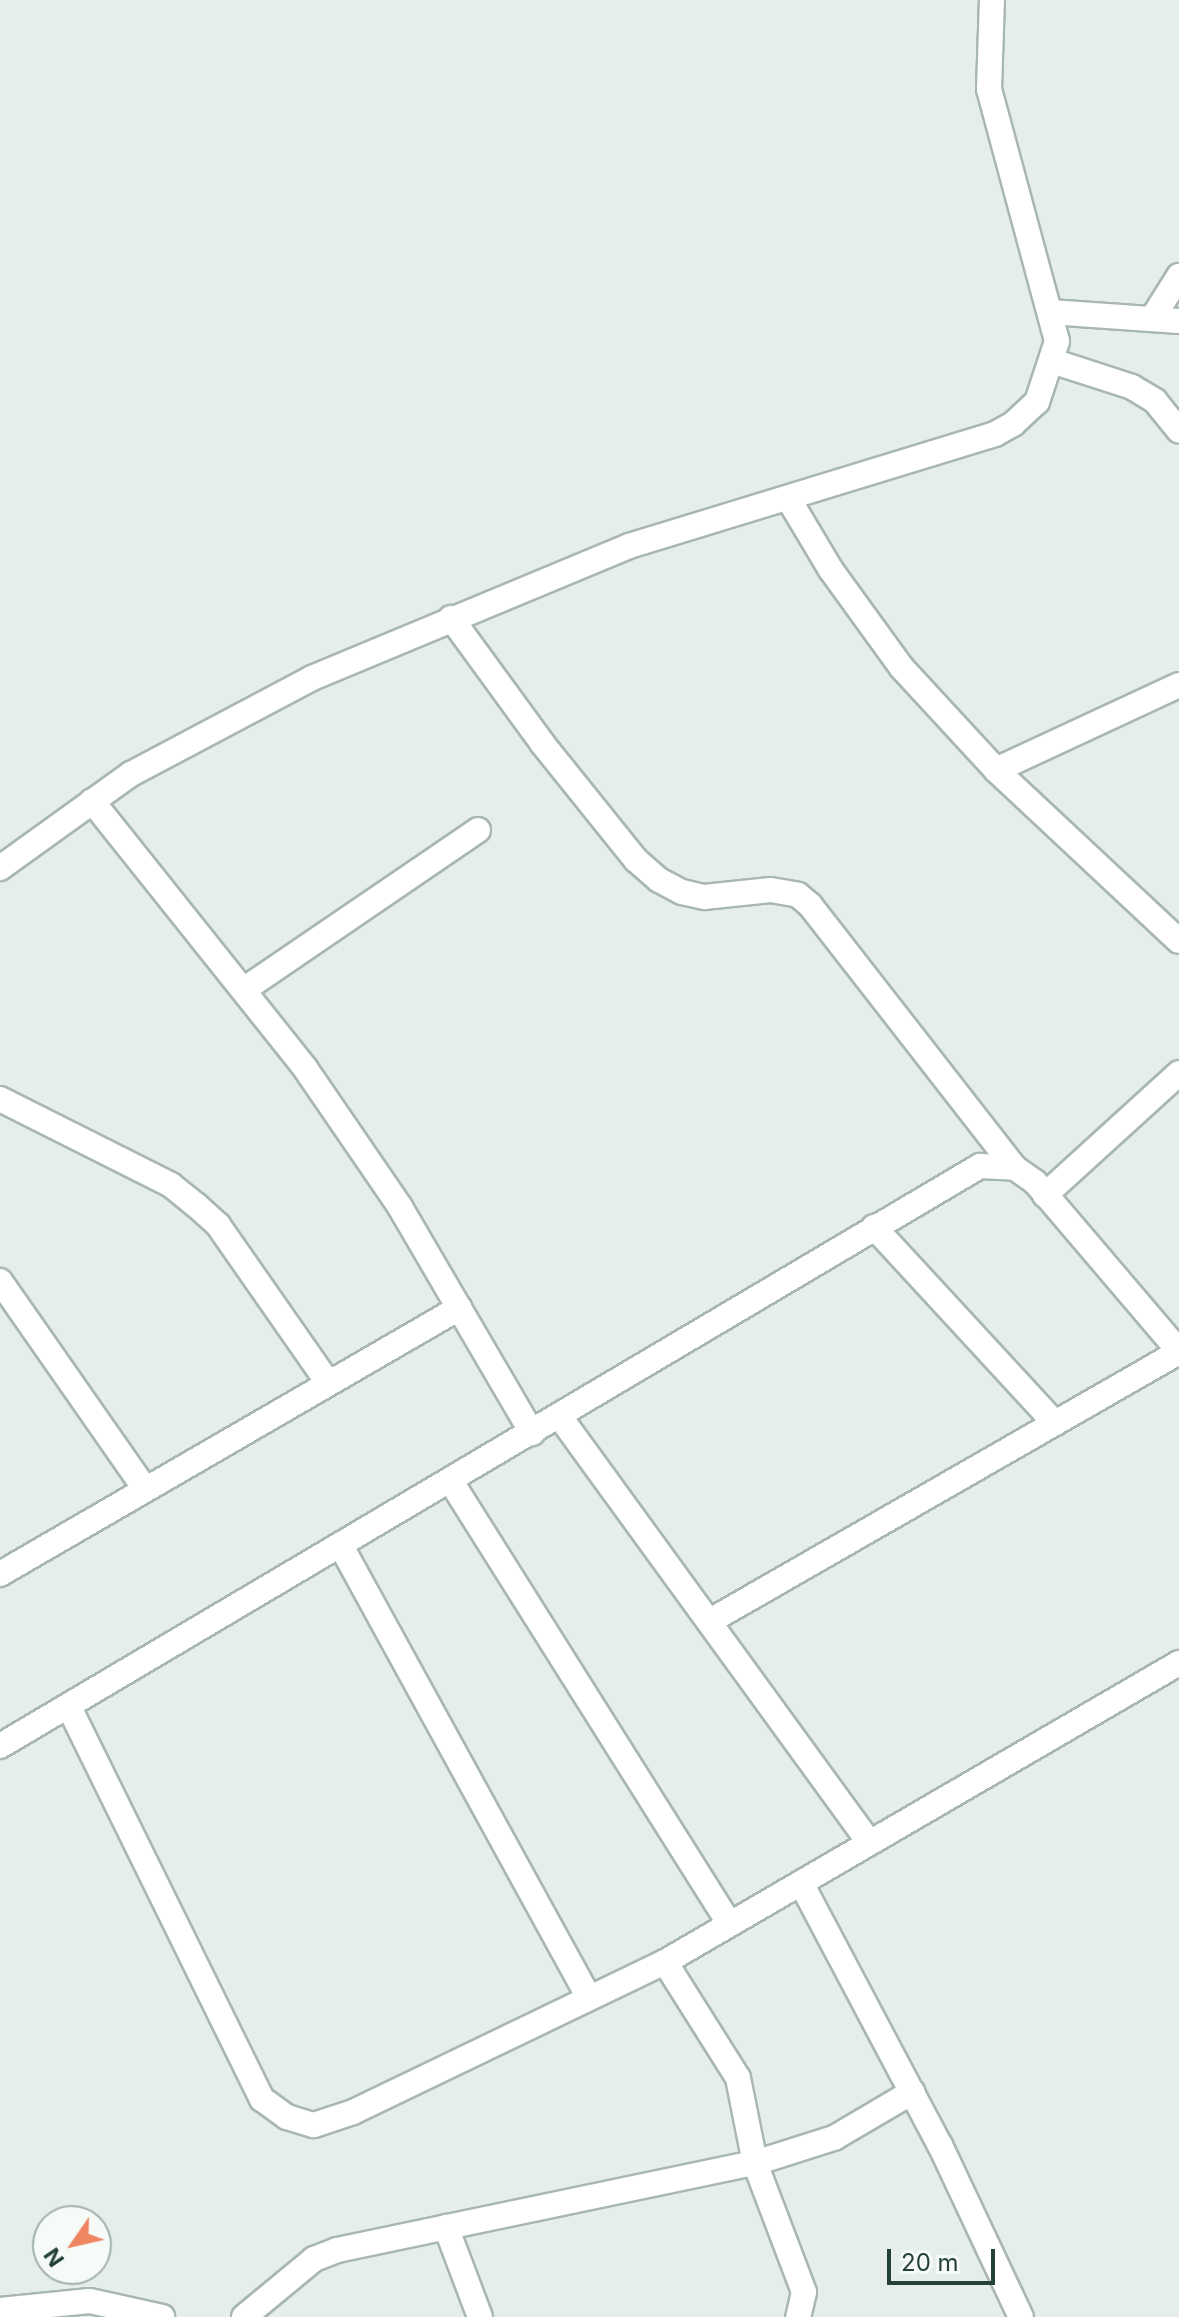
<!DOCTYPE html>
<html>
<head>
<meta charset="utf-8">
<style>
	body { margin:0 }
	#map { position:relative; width:1179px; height:2317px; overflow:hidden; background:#e6eeea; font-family:Inter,sans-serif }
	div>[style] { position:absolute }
	.roads { filter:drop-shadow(2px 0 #a8b7b1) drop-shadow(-2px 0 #a8b7b1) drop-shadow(0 2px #a8b7b1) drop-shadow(0 -2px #a8b7b1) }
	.minor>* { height:24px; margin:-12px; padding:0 12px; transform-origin:12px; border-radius:12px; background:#fff }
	span { translate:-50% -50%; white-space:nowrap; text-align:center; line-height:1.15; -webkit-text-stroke:8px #f6fbf8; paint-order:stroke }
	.north { position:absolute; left:32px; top:2205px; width:80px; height:80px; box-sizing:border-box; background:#f6fbf8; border:2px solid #a2b1ac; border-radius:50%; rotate:236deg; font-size:22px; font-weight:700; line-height:32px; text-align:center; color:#244139 }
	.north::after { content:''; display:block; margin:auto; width:28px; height:36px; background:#f08562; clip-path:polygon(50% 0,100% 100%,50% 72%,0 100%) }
	.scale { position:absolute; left:887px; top:2249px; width:108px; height:36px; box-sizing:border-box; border:4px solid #244139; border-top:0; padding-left:10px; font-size:24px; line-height:28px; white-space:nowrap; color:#244139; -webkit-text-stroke:6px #f6fbf8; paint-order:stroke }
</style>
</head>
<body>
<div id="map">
	<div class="roads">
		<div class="minor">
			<div style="left:1050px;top:312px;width:129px;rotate:4deg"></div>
			<div style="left:1152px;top:319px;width:51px;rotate:-57.9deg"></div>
			<div style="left:1052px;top:361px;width:84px;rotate:18deg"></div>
			<div style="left:1132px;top:387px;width:27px;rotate:31deg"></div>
			<div style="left:1155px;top:401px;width:38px;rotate:51deg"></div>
			<div style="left:788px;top:498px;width:84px;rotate:59.2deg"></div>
			<div style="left:831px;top:570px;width:121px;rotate:54.1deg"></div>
			<div style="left:902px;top:668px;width:139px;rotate:47.3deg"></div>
			<div style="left:996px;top:770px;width:250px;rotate:43.1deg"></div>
			<div style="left:451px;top:618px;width:155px;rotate:53.9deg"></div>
			<div style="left:542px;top:743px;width:150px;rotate:51.2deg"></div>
			<div style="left:636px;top:860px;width:30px;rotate:41deg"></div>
			<div style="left:659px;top:880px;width:26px;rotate:28deg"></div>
			<div style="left:682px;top:892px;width:23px;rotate:13deg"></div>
			<div style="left:704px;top:897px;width:67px;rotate:-6deg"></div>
			<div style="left:771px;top:890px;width:27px;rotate:10deg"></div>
			<div style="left:798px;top:895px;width:16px;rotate:40deg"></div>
			<div style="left:810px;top:905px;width:333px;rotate:52.1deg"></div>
			<div style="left:996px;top:770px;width:202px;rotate:-24.9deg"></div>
			<div style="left:92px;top:801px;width:342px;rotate:51.4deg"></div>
			<div style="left:305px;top:1068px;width:168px;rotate:55.6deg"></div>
			<div style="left:400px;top:1207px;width:262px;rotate:59.7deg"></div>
			<div style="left:0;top:868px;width:161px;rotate:-35.7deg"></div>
			<div style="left:131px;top:774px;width:205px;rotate:-27.9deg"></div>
			<div style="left:312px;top:678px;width:343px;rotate:-22.6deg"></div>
			<div style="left:629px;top:546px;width:383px;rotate:-17deg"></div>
			<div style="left:995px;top:434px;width:21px;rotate:-29deg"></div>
			<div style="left:1013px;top:424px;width:33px;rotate:-43deg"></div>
			<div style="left:1037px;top:402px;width:64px;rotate:-71.8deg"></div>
			<div style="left:1057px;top:341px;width:261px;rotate:-105.1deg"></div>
			<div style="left:989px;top:89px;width:89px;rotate:-88.1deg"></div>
			<div style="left:245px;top:989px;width:282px;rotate:-34.3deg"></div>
			<div style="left:0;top:1099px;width:191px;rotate:26.7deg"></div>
			<div style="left:171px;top:1185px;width:32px;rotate:39deg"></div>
			<div style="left:196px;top:1205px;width:30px;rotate:42deg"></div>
			<div style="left:218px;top:1225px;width:190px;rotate:55.1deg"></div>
			<div style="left:1045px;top:1195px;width:181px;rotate:-42.3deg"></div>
			<div style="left:874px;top:1227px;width:267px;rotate:47.3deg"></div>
			<div style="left:0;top:1281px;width:254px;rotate:55.1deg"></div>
			<div style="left:560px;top:1417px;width:525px;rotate:53.98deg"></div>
			<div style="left:450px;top:1480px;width:524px;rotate:57.8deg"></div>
			<div style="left:341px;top:1546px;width:513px;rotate:61.24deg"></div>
			<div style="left:0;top:1574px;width:531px;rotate:-30.09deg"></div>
			<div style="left:710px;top:1621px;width:541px;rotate:-29.84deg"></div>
			<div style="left:69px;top:1707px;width:437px;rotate:63.8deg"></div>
			<div style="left:262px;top:2099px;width:31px;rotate:36deg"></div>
			<div style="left:287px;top:2117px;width:28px;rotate:17deg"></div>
			<div style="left:314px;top:2125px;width:41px;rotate:-18.4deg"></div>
			<div style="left:353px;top:2112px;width:346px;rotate:-25.7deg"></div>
			<div style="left:665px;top:1962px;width:595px;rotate:-30.19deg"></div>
			<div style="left:0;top:1746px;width:1139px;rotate:-30.62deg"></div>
			<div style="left:980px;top:1166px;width:35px;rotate:3deg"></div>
			<div style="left:1015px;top:1168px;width:24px;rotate:35deg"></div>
			<div style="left:1035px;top:1182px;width:222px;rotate:49.6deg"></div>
			<div style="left:801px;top:1883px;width:297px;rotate:62.1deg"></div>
			<div style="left:940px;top:2145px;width:190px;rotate:64.8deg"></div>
			<div style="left:665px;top:1962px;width:137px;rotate:57.8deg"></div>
			<div style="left:738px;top:2078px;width:87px;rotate:78.7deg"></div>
			<div style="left:755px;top:2163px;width:138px;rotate:69.2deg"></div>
			<div style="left:804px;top:2292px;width:26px;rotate:103deg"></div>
			<div style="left:446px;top:2227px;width:96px;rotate:69.3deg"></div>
			<div style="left:0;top:2310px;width:90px;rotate:-5.7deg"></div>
			<div style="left:90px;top:2301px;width:74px;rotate:12.5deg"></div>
			<div style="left:244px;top:2317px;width:91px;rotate:-39.6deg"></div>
			<div style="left:314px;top:2259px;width:25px;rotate:-21deg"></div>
			<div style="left:337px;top:2250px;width:427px;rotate:-11.8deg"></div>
			<div style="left:755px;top:2163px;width:83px;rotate:-17.6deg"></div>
			<div style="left:834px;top:2138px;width:91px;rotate:-30.5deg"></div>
		</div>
	</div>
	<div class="north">N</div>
	<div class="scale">20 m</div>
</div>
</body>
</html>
